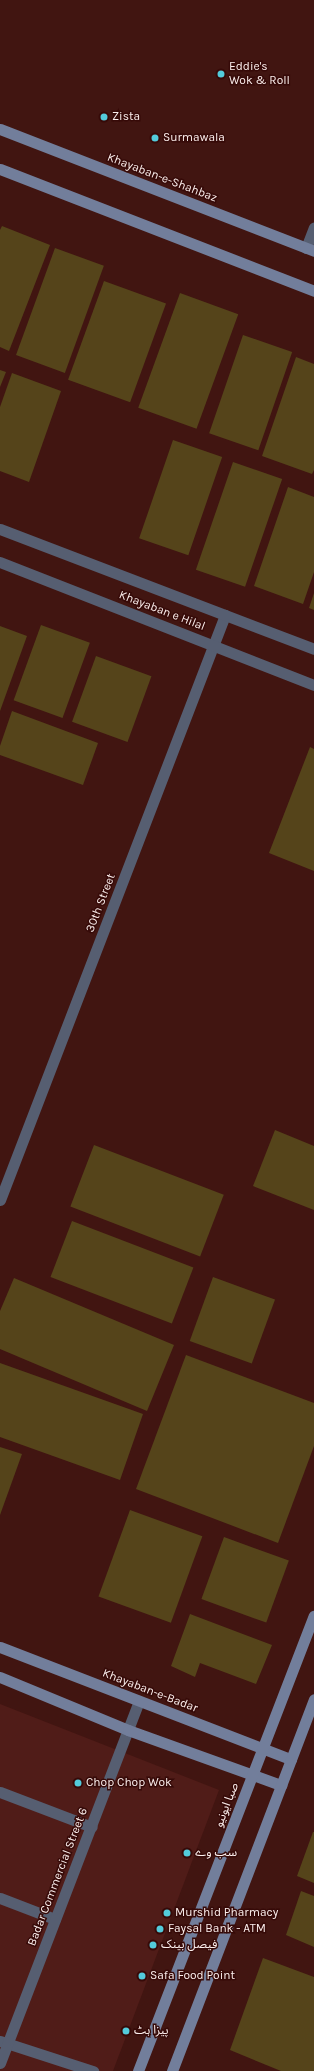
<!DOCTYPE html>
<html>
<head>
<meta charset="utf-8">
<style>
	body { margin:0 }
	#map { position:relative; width:314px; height:2071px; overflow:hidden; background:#411511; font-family:Karla,"Noto Sans Arabic",sans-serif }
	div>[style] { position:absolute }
	.built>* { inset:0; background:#501c18 }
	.building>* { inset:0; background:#55441a; transform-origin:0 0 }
	.service>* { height:11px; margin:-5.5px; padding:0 5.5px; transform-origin:5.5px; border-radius:5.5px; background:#565e71 }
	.minor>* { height:11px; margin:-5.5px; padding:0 5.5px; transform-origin:5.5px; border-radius:5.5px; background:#565e71 }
	.tertiary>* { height:11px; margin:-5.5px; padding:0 5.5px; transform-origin:5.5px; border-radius:5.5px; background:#565e71 }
	.secondary>* { height:11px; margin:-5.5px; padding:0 5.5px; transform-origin:5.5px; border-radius:5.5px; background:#727e9b }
	.dots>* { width:11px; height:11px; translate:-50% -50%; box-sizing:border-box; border:2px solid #360a08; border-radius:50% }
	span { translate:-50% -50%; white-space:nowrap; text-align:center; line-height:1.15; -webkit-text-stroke:3px #360a08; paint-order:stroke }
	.poi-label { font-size:12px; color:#fcefed }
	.left { translate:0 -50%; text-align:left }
	.street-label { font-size:12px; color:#fcefed }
</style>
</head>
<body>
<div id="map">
	<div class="built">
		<div style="clip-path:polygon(0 1704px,219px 1790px,113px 2071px,0 2071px)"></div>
	</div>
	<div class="building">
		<div style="clip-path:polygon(2px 226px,50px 245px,9px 351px,0 347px,0 230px)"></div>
		<div style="left:55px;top:248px;width:52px;height:114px;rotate:20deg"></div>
		<div style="left:104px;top:281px;width:66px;height:105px;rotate:20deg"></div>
		<div style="left:180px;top:293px;width:62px;height:122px;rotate:20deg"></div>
		<div style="left:243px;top:335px;width:52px;height:104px;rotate:19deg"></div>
		<div style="clip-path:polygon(296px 357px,314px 364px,314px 470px,312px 474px,262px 456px)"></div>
		<div style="clip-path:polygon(0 370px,6px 372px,0 387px)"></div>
		<div style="clip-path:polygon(12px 373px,61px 391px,29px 482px,0 471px,0 407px)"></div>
		<div style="left:173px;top:440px;width:52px;height:104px;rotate:19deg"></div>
		<div style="left:233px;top:462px;width:52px;height:114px;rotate:19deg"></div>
		<div style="clip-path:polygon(288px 487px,314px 497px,314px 572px,303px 604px,254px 586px)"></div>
		<div style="clip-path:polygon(314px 593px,314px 610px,309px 608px)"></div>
		<div style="left:41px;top:625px;width:52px;height:80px;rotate:20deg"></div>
		<div style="clip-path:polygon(0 626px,27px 636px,0 711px)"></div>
		<div style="left:96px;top:656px;width:59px;height:70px;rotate:20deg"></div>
		<div style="clip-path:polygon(12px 711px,98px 743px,83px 785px,0 755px,0 746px)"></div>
		<div style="clip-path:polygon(310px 747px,314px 749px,314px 871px,269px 853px)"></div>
		<div style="clip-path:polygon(275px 1130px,314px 1146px,314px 1210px,253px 1186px)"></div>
		<div style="left:94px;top:1145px;width:139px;height:66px;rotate:21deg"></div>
		<div style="left:72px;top:1221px;width:130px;height:60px;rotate:21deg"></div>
		<div style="left:213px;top:1277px;width:66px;height:68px;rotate:20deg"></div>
		<div style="clip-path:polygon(14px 1278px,174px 1345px,147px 1411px,0 1349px,0 1311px)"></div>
		<div style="clip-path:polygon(186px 1355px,314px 1403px,314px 1446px,278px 1543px,136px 1489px)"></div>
		<div style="clip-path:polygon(0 1363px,143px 1414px,120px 1480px,0 1437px)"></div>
		<div style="clip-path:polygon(0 1447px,22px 1454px,0 1515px)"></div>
		<div style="left:130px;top:1510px;width:77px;height:92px;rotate:20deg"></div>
		<div style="left:224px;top:1537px;width:69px;height:66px;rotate:20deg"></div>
		<div style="clip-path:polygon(190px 1614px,272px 1645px,256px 1684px,200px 1663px,195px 1677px,171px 1666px)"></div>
		<div style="clip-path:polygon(313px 1832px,314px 1832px,314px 1883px,297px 1876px)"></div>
		<div style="clip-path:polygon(301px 1891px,314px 1896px,314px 1947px,286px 1935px)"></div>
		<div style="clip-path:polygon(263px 1958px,314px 1977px,314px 2071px,281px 2071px,230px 2050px)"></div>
	</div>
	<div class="service">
		<div style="left:306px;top:248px;width:22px;rotate:-69deg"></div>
	</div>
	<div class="minor">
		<div style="left:0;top:1200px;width:627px;rotate:-68.96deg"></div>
		<div style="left:0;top:1792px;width:98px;rotate:20.8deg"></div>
		<div style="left:0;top:1898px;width:59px;rotate:20.9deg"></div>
		<div style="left:0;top:2041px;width:98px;rotate:17.9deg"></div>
		<div style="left:0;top:2063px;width:388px;rotate:-69deg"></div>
	</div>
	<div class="tertiary">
		<div style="left:0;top:529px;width:336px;rotate:20.9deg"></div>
		<div style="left:0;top:562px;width:337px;rotate:21.4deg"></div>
	</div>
	<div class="secondary">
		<div style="left:0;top:129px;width:337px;rotate:21.2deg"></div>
		<div style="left:0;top:169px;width:337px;rotate:21.2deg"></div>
		<div style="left:0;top:1647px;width:312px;rotate:21.1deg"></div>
		<div style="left:0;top:1677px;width:139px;rotate:22.5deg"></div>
		<div style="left:128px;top:1730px;width:163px;rotate:19.8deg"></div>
		<div style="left:138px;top:2071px;width:488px;rotate:-68.9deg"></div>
		<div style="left:172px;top:2071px;width:398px;rotate:-69.1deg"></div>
	</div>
	<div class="dots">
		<div style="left:221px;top:74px;background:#53cbdb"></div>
		<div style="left:104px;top:117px;background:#53cbdb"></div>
		<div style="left:155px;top:138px;background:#53cbdb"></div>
		<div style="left:78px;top:1783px;background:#53cbdb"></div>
		<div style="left:187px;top:1853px;background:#53cbdb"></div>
		<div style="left:167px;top:1913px;background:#53cbdb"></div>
		<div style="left:160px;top:1929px;background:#53cbdb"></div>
		<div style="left:153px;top:1945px;background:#53cbdb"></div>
		<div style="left:142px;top:1976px;background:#53cbdb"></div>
		<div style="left:126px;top:2031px;background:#53cbdb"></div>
	</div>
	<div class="poi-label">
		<span class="left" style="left:229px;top:74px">Eddie's<br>Wok &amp; Roll</span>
		<span class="left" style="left:112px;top:117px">Zista</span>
		<span class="left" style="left:163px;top:138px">Surmawala</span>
		<span class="left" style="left:86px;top:1783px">Chop Chop Wok</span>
		<span class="left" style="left:195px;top:1853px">سب وے</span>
		<span class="left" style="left:175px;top:1913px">Murshid Pharmacy</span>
		<span class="left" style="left:168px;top:1929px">Faysal Bank - ATM</span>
		<span class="left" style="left:161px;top:1945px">فیصل بینک</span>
		<span class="left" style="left:150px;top:1976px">Safa Food Point</span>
		<span class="left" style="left:134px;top:2031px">پیزا ہٹ</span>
	</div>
	<div class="street-label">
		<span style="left:162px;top:178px;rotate:21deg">Khayaban-e-Shahbaz</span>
		<span style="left:162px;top:611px;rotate:21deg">Khayaban e Hilal</span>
		<span style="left:101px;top:903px;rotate:-69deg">30th Street</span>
		<span style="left:150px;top:1691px;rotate:21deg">Khayaban-e-Badar</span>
		<span style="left:227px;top:1805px;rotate:-69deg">صبا ایونیو</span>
		<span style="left:58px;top:1877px;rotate:-69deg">Badar Commercial Street 6</span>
	</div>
</div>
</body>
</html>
